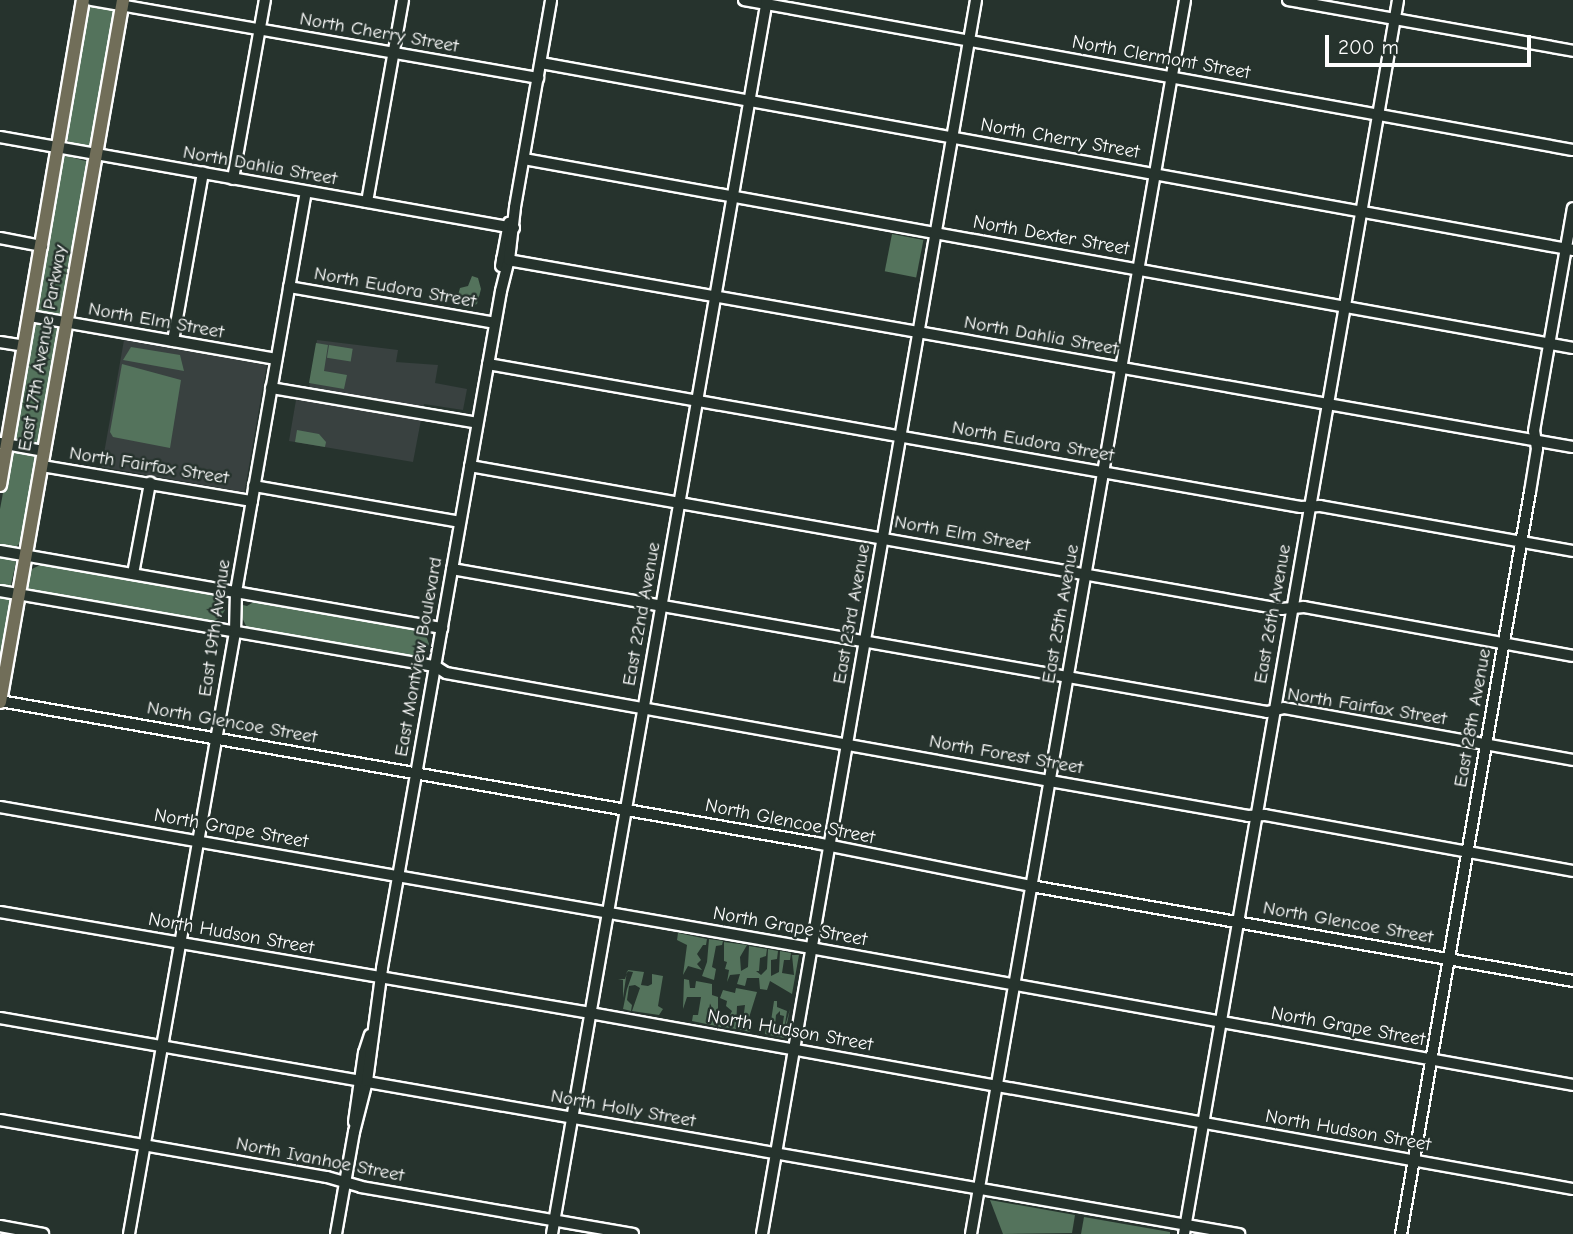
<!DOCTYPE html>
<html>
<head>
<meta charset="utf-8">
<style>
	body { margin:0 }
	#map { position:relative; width:1573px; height:1234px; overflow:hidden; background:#26332d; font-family:"Comic Neue",sans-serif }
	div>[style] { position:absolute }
	.built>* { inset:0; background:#394140; transform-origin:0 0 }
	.green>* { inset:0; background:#54735c; transform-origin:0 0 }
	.roads { filter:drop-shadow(2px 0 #fff) drop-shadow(-2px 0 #fff) drop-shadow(0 2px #fff) drop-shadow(0 -2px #fff) }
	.minor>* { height:10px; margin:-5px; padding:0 5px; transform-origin:5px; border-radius:5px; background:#26332d }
	.major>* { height:12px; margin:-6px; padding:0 6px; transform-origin:6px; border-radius:6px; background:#716e59 }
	span { translate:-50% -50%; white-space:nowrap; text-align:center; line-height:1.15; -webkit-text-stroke:5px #26332d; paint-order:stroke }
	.street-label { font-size:19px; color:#fff }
	.scale { position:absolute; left:1325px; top:35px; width:206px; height:32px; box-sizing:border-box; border:4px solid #fff; border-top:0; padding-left:9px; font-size:21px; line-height:24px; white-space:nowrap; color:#fff; -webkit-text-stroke:5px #26332d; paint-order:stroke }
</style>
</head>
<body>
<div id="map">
	<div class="built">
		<div style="left:124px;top:340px;width:145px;height:129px;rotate:10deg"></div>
		<div style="clip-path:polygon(317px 340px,398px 350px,396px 362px,438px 365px,435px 383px,467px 389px,463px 410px,424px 404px,413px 462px,289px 441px,296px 400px,307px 401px)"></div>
	</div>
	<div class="green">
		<div style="clip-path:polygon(90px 5px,112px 8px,115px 12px,93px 144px,89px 146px,70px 143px,65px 138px)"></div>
		<div style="clip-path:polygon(67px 156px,89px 162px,62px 316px,35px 311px,61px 157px)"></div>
		<div style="left:892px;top:234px;width:32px;height:38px;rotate:11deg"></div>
		<div style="clip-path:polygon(472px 276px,478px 278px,481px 289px,477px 304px,468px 308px,460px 303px,458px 295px,460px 288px,468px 286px)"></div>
		<div style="clip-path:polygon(38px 323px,60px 329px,38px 445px,18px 441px,13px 436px,33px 325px)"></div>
		<div style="clip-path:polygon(316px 343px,328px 345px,324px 371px,347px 375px,344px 389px,309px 383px)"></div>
		<div style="left:329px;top:345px;width:24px;height:13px;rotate:9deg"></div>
		<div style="clip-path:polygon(131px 347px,180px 355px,184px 371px,123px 360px)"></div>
		<div style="clip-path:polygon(122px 364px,181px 380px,170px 448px,113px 437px,110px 432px)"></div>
		<div style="clip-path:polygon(297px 430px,319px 434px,326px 442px,325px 447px,295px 442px)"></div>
		<div style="clip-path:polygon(17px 450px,38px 458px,23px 540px,17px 546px,6px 547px,0 544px,0 509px,10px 455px)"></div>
		<div style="clip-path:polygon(0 556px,10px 557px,16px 562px,10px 589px,0 587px)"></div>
		<div style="clip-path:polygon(40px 565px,212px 593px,223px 600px,225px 610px,220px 618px,211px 622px,34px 592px,28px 588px,27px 578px,32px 569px)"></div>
		<div style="clip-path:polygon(0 596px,13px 601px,0 679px)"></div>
		<div style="clip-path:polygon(255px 601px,417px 629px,425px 633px,429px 644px,425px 653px,414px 658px,247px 628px,235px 603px,247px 606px)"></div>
		<div style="clip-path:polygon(678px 933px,707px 939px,706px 945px,703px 945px,697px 954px,701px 960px,697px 964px,702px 970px,688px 966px,683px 975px,687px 945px,677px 940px)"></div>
		<div style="clip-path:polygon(709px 939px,723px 941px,722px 945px,716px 946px,712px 967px,716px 969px,714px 980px,702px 976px,707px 962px)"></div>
		<div style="clip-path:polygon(724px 942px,747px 945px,740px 957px,741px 971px,748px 967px,749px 946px,767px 949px,766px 956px,760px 958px,759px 971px,756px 971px,761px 975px,767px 969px,768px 949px,778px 951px,777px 959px,771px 960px,771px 976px,779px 972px,780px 951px,791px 953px,790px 960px,784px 960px,782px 973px,794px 975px,792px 955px,799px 955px,792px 994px,770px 981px,767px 990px,760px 989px,759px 978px,747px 978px,745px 986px,737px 984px,740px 974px,730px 975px,727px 982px,729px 970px,725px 969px,727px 962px,724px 961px)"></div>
		<div style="clip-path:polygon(628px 970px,644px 972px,641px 985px,648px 986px,652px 984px,652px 974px,663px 976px,658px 1006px,663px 1009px,659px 1015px,632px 1011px,640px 988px,635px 985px,629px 986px,627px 1000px,632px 1005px,631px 1011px,623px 1009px,627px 989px,633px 972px,627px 971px,623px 998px,623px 980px,618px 979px,625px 979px)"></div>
		<div style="clip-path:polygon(684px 979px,689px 980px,690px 988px,695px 988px,696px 981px,712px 984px,712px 995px,718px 997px,718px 1018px,722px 1020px,721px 1027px,692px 1021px,693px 1015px,698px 1015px,701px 997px,687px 997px,683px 1009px)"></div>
		<div style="clip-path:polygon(736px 988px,757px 992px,747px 1024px,751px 1027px,750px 1032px,738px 1029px,743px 1021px,745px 1005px,737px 1006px,736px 1029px,724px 1027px,732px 1011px,726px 1006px,727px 1001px,720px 998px,723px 990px,735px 993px)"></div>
		<div style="clip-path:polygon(774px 1001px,777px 1001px,777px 1007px,787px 1011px,784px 1030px,790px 1009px,784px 1038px,775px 1036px,776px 1030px,782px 1029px,784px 1016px,780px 1015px,780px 1011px,776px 1015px,774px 1036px,765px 1034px,766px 1028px,770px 1028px)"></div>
		<div style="clip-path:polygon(990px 1200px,1075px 1215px,1072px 1233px,1003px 1234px)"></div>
		<div style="clip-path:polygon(1084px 1217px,1170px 1232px,1170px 1234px,1081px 1234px)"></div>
	</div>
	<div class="roads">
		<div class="minor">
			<div style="left:91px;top:0;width:454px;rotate:9.9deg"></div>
			<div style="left:744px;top:0;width:842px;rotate:10.26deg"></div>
			<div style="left:1288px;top:0;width:290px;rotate:10.1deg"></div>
			<div style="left:541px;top:63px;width:1049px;rotate:10.27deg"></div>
			<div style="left:0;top:137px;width:522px;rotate:10.04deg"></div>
			<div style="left:524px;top:159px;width:1066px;rotate:10.21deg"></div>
			<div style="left:233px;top:179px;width:182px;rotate:-79.9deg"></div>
			<div style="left:367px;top:202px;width:205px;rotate:-79.9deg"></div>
			<div style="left:0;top:238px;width:43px;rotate:10.8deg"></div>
			<div style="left:502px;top:259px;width:1087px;rotate:9.96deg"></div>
			<div style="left:501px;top:266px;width:44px;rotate:-79.5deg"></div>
			<div style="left:289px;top:287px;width:209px;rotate:9.9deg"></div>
			<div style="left:30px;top:316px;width:250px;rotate:9.9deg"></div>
			<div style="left:173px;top:341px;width:171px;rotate:-79.9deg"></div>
			<div style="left:0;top:342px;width:24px;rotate:9deg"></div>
			<div style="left:488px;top:364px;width:825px;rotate:9.98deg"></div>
			<div style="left:1301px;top:507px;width:19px;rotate:-3deg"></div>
			<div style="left:1320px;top:506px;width:257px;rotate:10.1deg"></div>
			<div style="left:271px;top:388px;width:209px;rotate:9.6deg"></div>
			<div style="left:0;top:443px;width:45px;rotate:10.3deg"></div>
			<div style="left:42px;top:466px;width:213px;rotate:9.5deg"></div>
			<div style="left:470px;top:466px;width:824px;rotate:10deg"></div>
			<div style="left:1281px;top:609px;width:23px;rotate:-5deg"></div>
			<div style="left:1304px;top:607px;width:273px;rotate:10.3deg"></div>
			<div style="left:254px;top:486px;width:209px;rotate:9.9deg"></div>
			<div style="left:0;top:551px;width:449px;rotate:9.9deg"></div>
			<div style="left:452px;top:569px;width:827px;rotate:9.95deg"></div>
			<div style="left:1267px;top:712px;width:17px;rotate:-13deg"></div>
			<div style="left:1284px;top:708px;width:294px;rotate:10.2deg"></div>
			<div style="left:133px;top:574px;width:93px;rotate:-79.4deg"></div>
			<div style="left:0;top:591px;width:441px;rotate:9.8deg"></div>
			<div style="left:435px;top:666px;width:13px;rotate:32deg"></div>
			<div style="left:446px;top:673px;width:614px;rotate:10.14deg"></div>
			<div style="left:1050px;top:781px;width:201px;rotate:10deg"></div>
			<div style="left:1248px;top:816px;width:17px;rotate:-3deg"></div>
			<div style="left:1265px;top:815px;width:313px;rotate:10.3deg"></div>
			<div style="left:0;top:701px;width:828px;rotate:9.87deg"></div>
			<div style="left:816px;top:843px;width:219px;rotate:11.3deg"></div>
			<div style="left:1031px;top:886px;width:550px;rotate:9.94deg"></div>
			<div style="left:0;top:807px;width:828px;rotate:9.87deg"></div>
			<div style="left:816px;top:949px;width:769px;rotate:10.18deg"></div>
			<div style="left:0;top:912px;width:599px;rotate:9.71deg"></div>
			<div style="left:590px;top:1013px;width:999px;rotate:10.15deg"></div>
			<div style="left:0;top:1018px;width:1258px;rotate:9.89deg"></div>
			<div style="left:0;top:1120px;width:332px;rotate:9.9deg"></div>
			<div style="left:327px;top:1177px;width:35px;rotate:16deg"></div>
			<div style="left:361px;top:1187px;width:276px;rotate:9.8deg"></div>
			<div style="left:354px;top:1122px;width:70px;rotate:-81.8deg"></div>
			<div style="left:364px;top:1053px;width:19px;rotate:-72deg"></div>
			<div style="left:0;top:1226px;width:44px;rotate:10.5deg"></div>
			<div style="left:129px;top:1234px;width:611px;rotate:-80.01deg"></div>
			<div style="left:235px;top:632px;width:40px;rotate:-88.6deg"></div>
			<div style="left:236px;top:592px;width:406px;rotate:-80.1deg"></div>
			<div style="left:336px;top:1234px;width:104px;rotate:-80deg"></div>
			<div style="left:354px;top:1132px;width:53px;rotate:-75.7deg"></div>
			<div style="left:367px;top:1081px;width:114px;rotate:-82.4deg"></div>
			<div style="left:382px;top:968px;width:687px;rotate:-80.03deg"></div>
			<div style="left:501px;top:291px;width:32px;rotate:-76deg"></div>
			<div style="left:509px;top:260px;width:53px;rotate:-83.5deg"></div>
			<div style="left:515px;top:207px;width:210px;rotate:-80.1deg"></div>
			<div style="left:552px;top:1234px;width:1253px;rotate:-80.12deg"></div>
			<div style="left:762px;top:1234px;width:1252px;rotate:-80.16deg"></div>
			<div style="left:971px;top:1234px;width:1252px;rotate:-80.16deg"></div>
			<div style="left:1184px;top:1234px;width:1252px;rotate:-80.16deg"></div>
			<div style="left:1401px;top:1234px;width:753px;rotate:-80.14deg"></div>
			<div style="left:1530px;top:492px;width:44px;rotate:-80.8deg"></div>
			<div style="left:1537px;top:449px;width:18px;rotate:-99deg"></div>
			<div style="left:1534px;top:431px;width:226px;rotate:-80.1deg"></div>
		</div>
		<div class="major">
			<div style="left:0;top:485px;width:492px;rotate:-80.3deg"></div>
			<div style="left:0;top:702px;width:713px;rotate:-80.06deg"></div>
		</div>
	</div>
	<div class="street-label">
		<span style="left:379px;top:33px;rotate:10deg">North Cherry Street</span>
		<span style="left:1161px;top:58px;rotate:10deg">North Clermont Street</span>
		<span style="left:1060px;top:139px;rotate:10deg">North Cherry Street</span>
		<span style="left:260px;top:166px;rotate:10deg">North Dahlia Street</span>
		<span style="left:1051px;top:236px;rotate:10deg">North Dexter Street</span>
		<span style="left:395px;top:288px;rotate:10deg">North Eudora Street</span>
		<span style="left:156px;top:321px;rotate:10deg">North Elm Street</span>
		<span style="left:1041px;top:336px;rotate:10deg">North Dahlia Street</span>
		<span style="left:43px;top:348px;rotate:-80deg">East 17th Avenue Parkway</span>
		<span style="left:1033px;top:442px;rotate:10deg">North Eudora Street</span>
		<span style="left:149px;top:466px;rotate:9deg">North Fairfax Street</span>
		<span style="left:962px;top:534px;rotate:10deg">North Elm Street</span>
		<span style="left:642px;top:614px;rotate:-80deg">East 22nd Avenue</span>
		<span style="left:852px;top:614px;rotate:-80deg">East 23rd Avenue</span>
		<span style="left:1061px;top:614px;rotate:-80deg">East 25th Avenue</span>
		<span style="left:1273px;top:614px;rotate:-80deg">East 26th Avenue</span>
		<span style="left:215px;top:628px;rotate:-82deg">East 19th Avenue</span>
		<span style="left:419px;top:657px;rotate:-80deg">East Montview Boulevard</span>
		<span style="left:1367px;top:707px;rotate:9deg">North Fairfax Street</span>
		<span style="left:1473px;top:718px;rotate:-80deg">East 28th Avenue</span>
		<span style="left:232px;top:723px;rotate:10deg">North Glencoe Street</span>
		<span style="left:1006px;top:755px;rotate:10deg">North Forest Street</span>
		<span style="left:790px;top:822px;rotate:11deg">North Glencoe Street</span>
		<span style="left:231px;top:829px;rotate:10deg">North Grape Street</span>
		<span style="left:1348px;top:923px;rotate:10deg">North Glencoe Street</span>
		<span style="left:790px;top:927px;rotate:10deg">North Grape Street</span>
		<span style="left:231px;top:934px;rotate:10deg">North Hudson Street</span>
		<span style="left:1348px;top:1027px;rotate:10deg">North Grape Street</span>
		<span style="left:790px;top:1031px;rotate:10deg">North Hudson Street</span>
		<span style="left:623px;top:1109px;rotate:10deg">North Holly Street</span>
		<span style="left:1348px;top:1131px;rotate:10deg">North Hudson Street</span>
		<span style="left:320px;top:1160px;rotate:11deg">North Ivanhoe Street</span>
	</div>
	<div class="scale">200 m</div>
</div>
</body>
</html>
